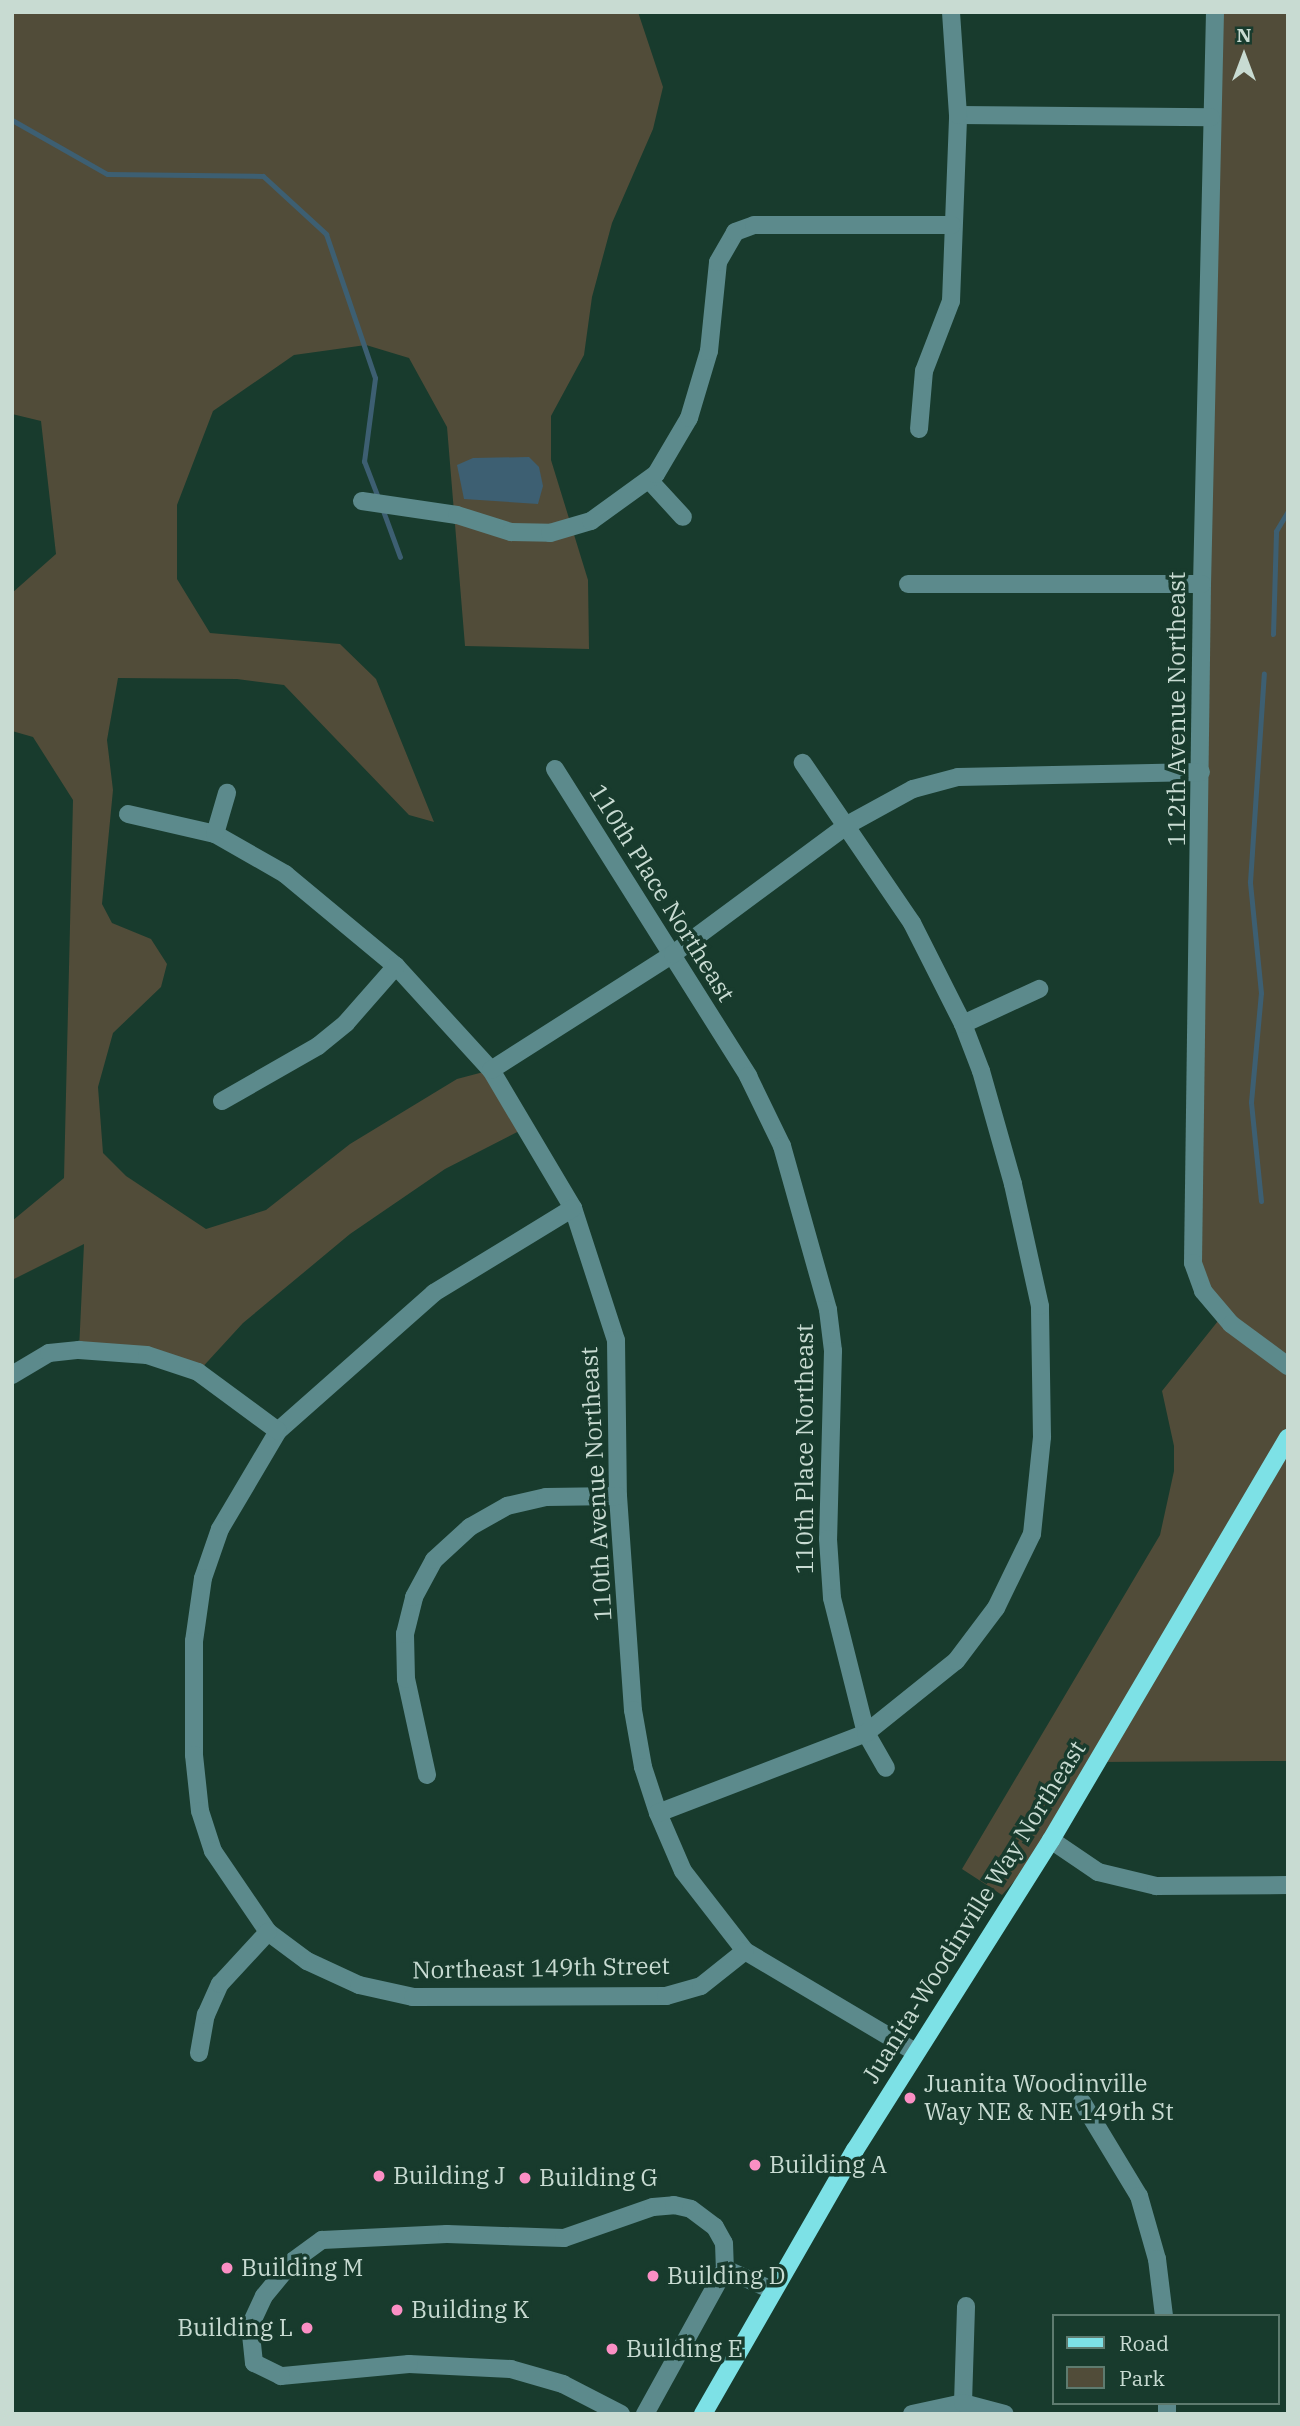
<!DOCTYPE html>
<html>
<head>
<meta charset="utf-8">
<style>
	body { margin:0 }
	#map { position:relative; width:1300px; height:2426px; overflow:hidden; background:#183b2d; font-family:"IBM Plex Serif",serif }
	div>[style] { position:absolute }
	.green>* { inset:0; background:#514c39 }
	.water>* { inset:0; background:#3d5f72 }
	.stream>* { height:5px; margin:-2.5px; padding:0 2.5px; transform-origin:2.5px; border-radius:2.5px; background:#3d5f72 }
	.minor>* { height:18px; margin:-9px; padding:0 9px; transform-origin:9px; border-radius:9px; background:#5c8a8c }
	.major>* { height:18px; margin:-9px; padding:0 9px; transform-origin:9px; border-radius:9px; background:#7de1e6 }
	.dots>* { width:19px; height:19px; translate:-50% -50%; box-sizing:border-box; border:4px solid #183b2d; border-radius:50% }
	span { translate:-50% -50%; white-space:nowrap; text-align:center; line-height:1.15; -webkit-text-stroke:7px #183b2d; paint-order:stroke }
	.street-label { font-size:24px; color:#c8dbd2 }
	.poi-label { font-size:24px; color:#c8dbd2 }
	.left { translate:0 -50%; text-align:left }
	.right { translate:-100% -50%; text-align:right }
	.frame { position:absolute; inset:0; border:14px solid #c8dbd2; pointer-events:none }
	.legend { position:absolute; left:1052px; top:2314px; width:228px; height:91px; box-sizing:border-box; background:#183b2d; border:2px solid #5e7b6f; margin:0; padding:9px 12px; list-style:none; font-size:21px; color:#c8dbd2 }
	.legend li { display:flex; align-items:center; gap:14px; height:35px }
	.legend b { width:35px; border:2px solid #5e7b6f }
	.north { position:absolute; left:1209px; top:21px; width:70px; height:70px; -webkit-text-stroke:5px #183b2d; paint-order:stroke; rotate:0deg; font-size:19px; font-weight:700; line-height:28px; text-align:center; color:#c8dbd2 }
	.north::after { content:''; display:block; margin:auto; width:24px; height:32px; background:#c8dbd2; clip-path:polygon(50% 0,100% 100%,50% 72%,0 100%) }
</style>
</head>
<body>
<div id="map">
	<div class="green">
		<div style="clip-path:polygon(12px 12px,638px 12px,663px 87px,653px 129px,612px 223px,592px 297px,584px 355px,551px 416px,551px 460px,588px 580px,589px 649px,465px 646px,447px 427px,409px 358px,366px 345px,294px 355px,213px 411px,177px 505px,177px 579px,210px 633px,340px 644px,376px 679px,434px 822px,409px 815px,284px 685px,237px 679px,118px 678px,107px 740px,113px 790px,102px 904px,112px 923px,151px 939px,167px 964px,161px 987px,113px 1033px,98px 1087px,103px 1153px,126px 1176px,206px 1229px,266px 1210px,350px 1144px,457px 1079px,491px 1070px,525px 1128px,445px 1169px,350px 1234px,243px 1323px,198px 1372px,79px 1350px,84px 1244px,12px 1280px,12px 1221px,64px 1178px,73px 800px,33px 737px,12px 731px,12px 593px,56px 554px,41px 421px,12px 414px)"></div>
		<div style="clip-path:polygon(1215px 12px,1288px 12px,1288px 1761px,1097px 1762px,1051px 1840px,1002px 1895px,962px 1869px,1160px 1535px,1174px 1471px,1174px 1446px,1162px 1391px,1222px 1316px,1193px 1263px)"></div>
	</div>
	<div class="water">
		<div style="clip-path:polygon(529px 457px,539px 467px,543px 486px,538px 504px,464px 499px,457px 465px,473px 458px)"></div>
	</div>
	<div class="stream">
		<div style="left:12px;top:120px;width:109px;rotate:29.6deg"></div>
		<div style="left:107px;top:174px;width:156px;rotate:0.7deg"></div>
		<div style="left:263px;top:176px;width:86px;rotate:42.6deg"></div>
		<div style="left:326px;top:234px;width:152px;rotate:71.2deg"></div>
		<div style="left:375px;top:378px;width:84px;rotate:97.5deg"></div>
		<div style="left:364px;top:461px;width:40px;rotate:69deg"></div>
		<div style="left:382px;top:508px;width:52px;rotate:69.8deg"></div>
		<div style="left:1273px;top:634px;width:103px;rotate:-88.3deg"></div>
		<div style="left:1276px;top:531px;width:23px;rotate:-59deg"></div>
		<div style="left:1261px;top:1201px;width:100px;rotate:-95.8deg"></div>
		<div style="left:1251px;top:1102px;width:109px;rotate:-84.8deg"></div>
		<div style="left:1261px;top:993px;width:112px;rotate:-95.7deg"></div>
		<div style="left:1250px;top:882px;width:209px;rotate:-86.2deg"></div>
	</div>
	<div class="minor">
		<div style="left:1215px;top:12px;width:572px;rotate:91.3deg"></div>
		<div style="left:1202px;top:584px;width:679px;rotate:90.76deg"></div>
		<div style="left:1193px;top:1263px;width:30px;rotate:70deg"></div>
		<div style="left:1203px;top:1291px;width:43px;rotate:49.7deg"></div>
		<div style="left:1231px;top:1324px;width:71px;rotate:36.4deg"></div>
		<div style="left:958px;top:115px;width:253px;rotate:0.5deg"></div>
		<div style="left:919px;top:429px;width:58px;rotate:-85.1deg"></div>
		<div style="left:924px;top:371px;width:75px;rotate:-68.9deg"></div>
		<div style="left:951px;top:301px;width:186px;rotate:-87.8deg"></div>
		<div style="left:958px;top:115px;width:103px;rotate:-93.9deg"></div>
		<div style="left:649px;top:480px;width:50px;rotate:47.4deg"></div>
		<div style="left:362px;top:501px;width:96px;rotate:8.4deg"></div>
		<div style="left:457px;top:515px;width:57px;rotate:17.5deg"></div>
		<div style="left:511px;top:532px;width:39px;rotate:1deg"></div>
		<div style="left:550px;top:533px;width:43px;rotate:-16.3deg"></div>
		<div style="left:591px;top:521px;width:80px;rotate:-35.9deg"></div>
		<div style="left:656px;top:474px;width:65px;rotate:-59.5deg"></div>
		<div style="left:689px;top:418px;width:70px;rotate:-73.4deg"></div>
		<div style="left:709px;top:351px;width:89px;rotate:-84.2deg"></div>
		<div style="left:718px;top:262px;width:34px;rotate:-60deg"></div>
		<div style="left:735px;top:232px;width:20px;rotate:-20deg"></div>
		<div style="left:754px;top:225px;width:198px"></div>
		<div style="left:908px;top:584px;width:294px"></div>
		<div style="left:555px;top:769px;width:363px;rotate:57.8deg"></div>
		<div style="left:748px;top:1076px;width:78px;rotate:64.1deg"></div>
		<div style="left:782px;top:1146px;width:170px;rotate:74.3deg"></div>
		<div style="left:828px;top:1310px;width:41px;rotate:83deg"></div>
		<div style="left:833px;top:1351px;width:188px;rotate:91.5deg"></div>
		<div style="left:828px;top:1539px;width:59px;rotate:86.1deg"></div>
		<div style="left:832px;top:1598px;width:139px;rotate:75.9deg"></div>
		<div style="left:866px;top:1733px;width:40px;rotate:60.3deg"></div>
		<div style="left:128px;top:814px;width:89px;rotate:12.9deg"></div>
		<div style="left:215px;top:834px;width:81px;rotate:29.7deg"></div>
		<div style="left:285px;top:874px;width:144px;rotate:39.7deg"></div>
		<div style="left:396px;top:966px;width:141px;rotate:47.6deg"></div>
		<div style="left:491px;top:1070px;width:161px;rotate:59.3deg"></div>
		<div style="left:573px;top:1208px;width:139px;rotate:72deg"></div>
		<div style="left:616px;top:1340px;width:156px;rotate:89.3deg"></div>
		<div style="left:618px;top:1496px;width:215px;rotate:86deg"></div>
		<div style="left:633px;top:1710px;width:58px;rotate:80deg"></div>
		<div style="left:643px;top:1767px;width:48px;rotate:71.9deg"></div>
		<div style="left:658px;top:1813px;width:63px;rotate:66.7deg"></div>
		<div style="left:683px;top:1871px;width:101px;rotate:52.2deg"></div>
		<div style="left:745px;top:1951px;width:198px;rotate:30.7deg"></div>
		<div style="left:215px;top:834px;width:43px;rotate:-73.7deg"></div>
		<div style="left:963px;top:1024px;width:84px;rotate:-24.7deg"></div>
		<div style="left:491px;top:1070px;width:216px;rotate:-32.5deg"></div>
		<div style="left:673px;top:954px;width:219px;rotate:-36.5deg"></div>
		<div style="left:849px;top:824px;width:73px;rotate:-28.7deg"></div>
		<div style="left:913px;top:789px;width:47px;rotate:-14.9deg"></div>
		<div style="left:958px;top:777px;width:243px;rotate:-1.2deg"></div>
		<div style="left:222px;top:1101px;width:111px;rotate:-29.8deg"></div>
		<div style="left:318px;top:1046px;width:36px;rotate:-39deg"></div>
		<div style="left:346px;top:1023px;width:76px;rotate:-48.7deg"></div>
		<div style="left:573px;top:1208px;width:163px;rotate:148.6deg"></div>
		<div style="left:434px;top:1293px;width:208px;rotate:138.5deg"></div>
		<div style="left:278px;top:1431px;width:114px;rotate:120.6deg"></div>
		<div style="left:220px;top:1529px;width:52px;rotate:109.1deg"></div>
		<div style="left:203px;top:1578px;width:64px;rotate:98.1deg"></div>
		<div style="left:194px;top:1641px;width:114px;rotate:90deg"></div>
		<div style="left:194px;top:1755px;width:56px;rotate:83.9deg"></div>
		<div style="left:200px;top:1811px;width:42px;rotate:72deg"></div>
		<div style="left:213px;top:1851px;width:98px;rotate:55.8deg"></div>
		<div style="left:268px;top:1932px;width:49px;rotate:36.6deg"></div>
		<div style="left:307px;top:1961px;width:57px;rotate:24.8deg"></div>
		<div style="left:359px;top:1985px;width:55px;rotate:12.5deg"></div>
		<div style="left:413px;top:1997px;width:253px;rotate:-0.2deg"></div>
		<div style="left:666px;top:1996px;width:36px;rotate:-16deg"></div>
		<div style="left:701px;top:1986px;width:56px;rotate:-38.5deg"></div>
		<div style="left:12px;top:1375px;width:43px;rotate:-30.7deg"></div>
		<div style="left:49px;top:1353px;width:30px;rotate:-6deg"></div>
		<div style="left:79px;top:1350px;width:68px;rotate:4.2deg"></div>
		<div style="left:147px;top:1355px;width:54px;rotate:18.4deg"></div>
		<div style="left:198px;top:1372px;width:99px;rotate:36.4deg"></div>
		<div style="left:427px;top:1775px;width:98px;rotate:-102.3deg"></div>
		<div style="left:406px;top:1679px;width:45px;rotate:-91.3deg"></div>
		<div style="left:405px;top:1634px;width:38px;rotate:-76deg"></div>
		<div style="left:414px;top:1597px;width:42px;rotate:-61.6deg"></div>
		<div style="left:434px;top:1560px;width:49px;rotate:-42.5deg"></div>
		<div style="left:470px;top:1527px;width:43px;rotate:-29.6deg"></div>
		<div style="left:507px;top:1506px;width:40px;rotate:-13deg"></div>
		<div style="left:546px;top:1497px;width:72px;rotate:-0.8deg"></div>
		<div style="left:658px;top:1813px;width:223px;rotate:-21deg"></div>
		<div style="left:866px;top:1733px;width:115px;rotate:-38.7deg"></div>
		<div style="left:956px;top:1661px;width:66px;rotate:-53deg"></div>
		<div style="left:996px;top:1608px;width:82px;rotate:-64.1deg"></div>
		<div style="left:1032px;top:1534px;width:98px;rotate:-84.1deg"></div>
		<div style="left:1042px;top:1437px;width:131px;rotate:-90.9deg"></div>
		<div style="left:1040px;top:1306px;width:125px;rotate:-102.5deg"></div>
		<div style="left:1013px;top:1184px;width:117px;rotate:-105.8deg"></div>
		<div style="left:981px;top:1071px;width:50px;rotate:-111deg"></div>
		<div style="left:963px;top:1024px;width:113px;rotate:-116.8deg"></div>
		<div style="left:912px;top:923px;width:194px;rotate:-124.3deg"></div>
		<div style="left:1051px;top:1840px;width:57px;rotate:34.2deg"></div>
		<div style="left:1098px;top:1872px;width:60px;rotate:13.6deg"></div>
		<div style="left:1156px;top:1886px;width:132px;rotate:-0.4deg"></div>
		<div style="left:199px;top:2053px;width:39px;rotate:-80deg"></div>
		<div style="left:206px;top:2015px;width:34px;rotate:-66deg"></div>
		<div style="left:220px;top:1984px;width:71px;rotate:-47.3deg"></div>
		<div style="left:1082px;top:2102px;width:110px;rotate:58.8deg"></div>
		<div style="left:1139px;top:2196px;width:66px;rotate:74.1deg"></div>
		<div style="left:1157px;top:2259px;width:57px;rotate:83deg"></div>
		<div style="left:725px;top:2269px;width:51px;rotate:24.1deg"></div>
		<div style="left:963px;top:2403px;width:97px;rotate:-88.2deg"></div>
		<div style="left:621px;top:2414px;width:65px;rotate:-152.7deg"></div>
		<div style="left:563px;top:2384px;width:54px;rotate:-163.9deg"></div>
		<div style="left:511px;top:2369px;width:102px;rotate:-177.2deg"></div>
		<div style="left:409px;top:2364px;width:129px;rotate:174.6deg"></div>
		<div style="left:281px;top:2376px;width:30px;rotate:-154deg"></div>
		<div style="left:254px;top:2363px;width:37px;rotate:-96deg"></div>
		<div style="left:250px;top:2326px;width:33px;rotate:-65deg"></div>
		<div style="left:264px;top:2296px;width:45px;rotate:-50.4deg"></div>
		<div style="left:293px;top:2261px;width:36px;rotate:-36deg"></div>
		<div style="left:322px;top:2240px;width:125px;rotate:-2.7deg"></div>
		<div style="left:447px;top:2234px;width:117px;rotate:2deg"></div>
		<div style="left:564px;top:2238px;width:94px;rotate:-19.2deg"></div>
		<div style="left:653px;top:2207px;width:21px;rotate:-5deg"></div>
		<div style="left:674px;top:2205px;width:17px;rotate:13deg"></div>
		<div style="left:691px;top:2209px;width:30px;rotate:37deg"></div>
		<div style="left:715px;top:2227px;width:18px;rotate:61deg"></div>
		<div style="left:724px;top:2243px;width:26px;rotate:88deg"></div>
		<div style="left:725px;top:2269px;width:166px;rotate:118.9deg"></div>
		<div style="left:912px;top:2414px;width:52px;rotate:-12.2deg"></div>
		<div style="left:963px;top:2403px;width:43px;rotate:14.7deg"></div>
		<div style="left:1167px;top:2414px;width:11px;rotate:-90deg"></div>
	</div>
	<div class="major">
		<div style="left:703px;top:2414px;width:305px;rotate:-60.1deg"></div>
		<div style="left:855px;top:2150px;width:367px;rotate:-57.7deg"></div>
		<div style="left:1051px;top:1840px;width:467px;rotate:-59.5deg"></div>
	</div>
	<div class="dots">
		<div style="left:910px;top:2098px;background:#fb8fc4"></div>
		<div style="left:755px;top:2165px;background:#fb8fc4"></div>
		<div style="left:379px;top:2176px;background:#fb8fc4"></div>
		<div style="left:525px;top:2178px;background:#fb8fc4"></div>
		<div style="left:227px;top:2268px;background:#fb8fc4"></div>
		<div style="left:653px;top:2276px;background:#fb8fc4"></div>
		<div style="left:397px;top:2310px;background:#fb8fc4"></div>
		<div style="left:307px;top:2328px;background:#fb8fc4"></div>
		<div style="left:612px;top:2349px;background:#fb8fc4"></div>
	</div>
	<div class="street-label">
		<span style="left:1177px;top:709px;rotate:-90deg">112th Avenue Northeast</span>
		<span style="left:662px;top:893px;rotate:58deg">110th Place Northeast</span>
		<span style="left:805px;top:1449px;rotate:-90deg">110th Place Northeast</span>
		<span style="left:596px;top:1484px;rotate:-93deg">110th Avenue Northeast</span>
		<span style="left:974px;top:1912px;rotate:-58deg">Juanita-Woodinville Way Northeast</span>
		<span style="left:541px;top:1968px;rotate:-1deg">Northeast 149th Street</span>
	</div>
	<div class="poi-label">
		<span class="left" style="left:924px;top:2098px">Juanita Woodinville<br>Way NE &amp; NE 149th St</span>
		<span class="left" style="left:769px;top:2165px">Building A</span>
		<span class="left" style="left:393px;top:2176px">Building J</span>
		<span class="left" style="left:539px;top:2178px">Building G</span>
		<span class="left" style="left:241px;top:2268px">Building M</span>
		<span class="left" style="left:667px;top:2276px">Building D</span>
		<span class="left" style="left:411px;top:2310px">Building K</span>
		<span class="right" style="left:293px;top:2328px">Building L</span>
		<span class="left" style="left:626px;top:2349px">Building E</span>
	</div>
	<div class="frame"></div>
	<ul class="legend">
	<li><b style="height:9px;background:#7de1e6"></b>Road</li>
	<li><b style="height:19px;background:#514c39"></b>Park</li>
	</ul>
	<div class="north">N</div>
</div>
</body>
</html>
